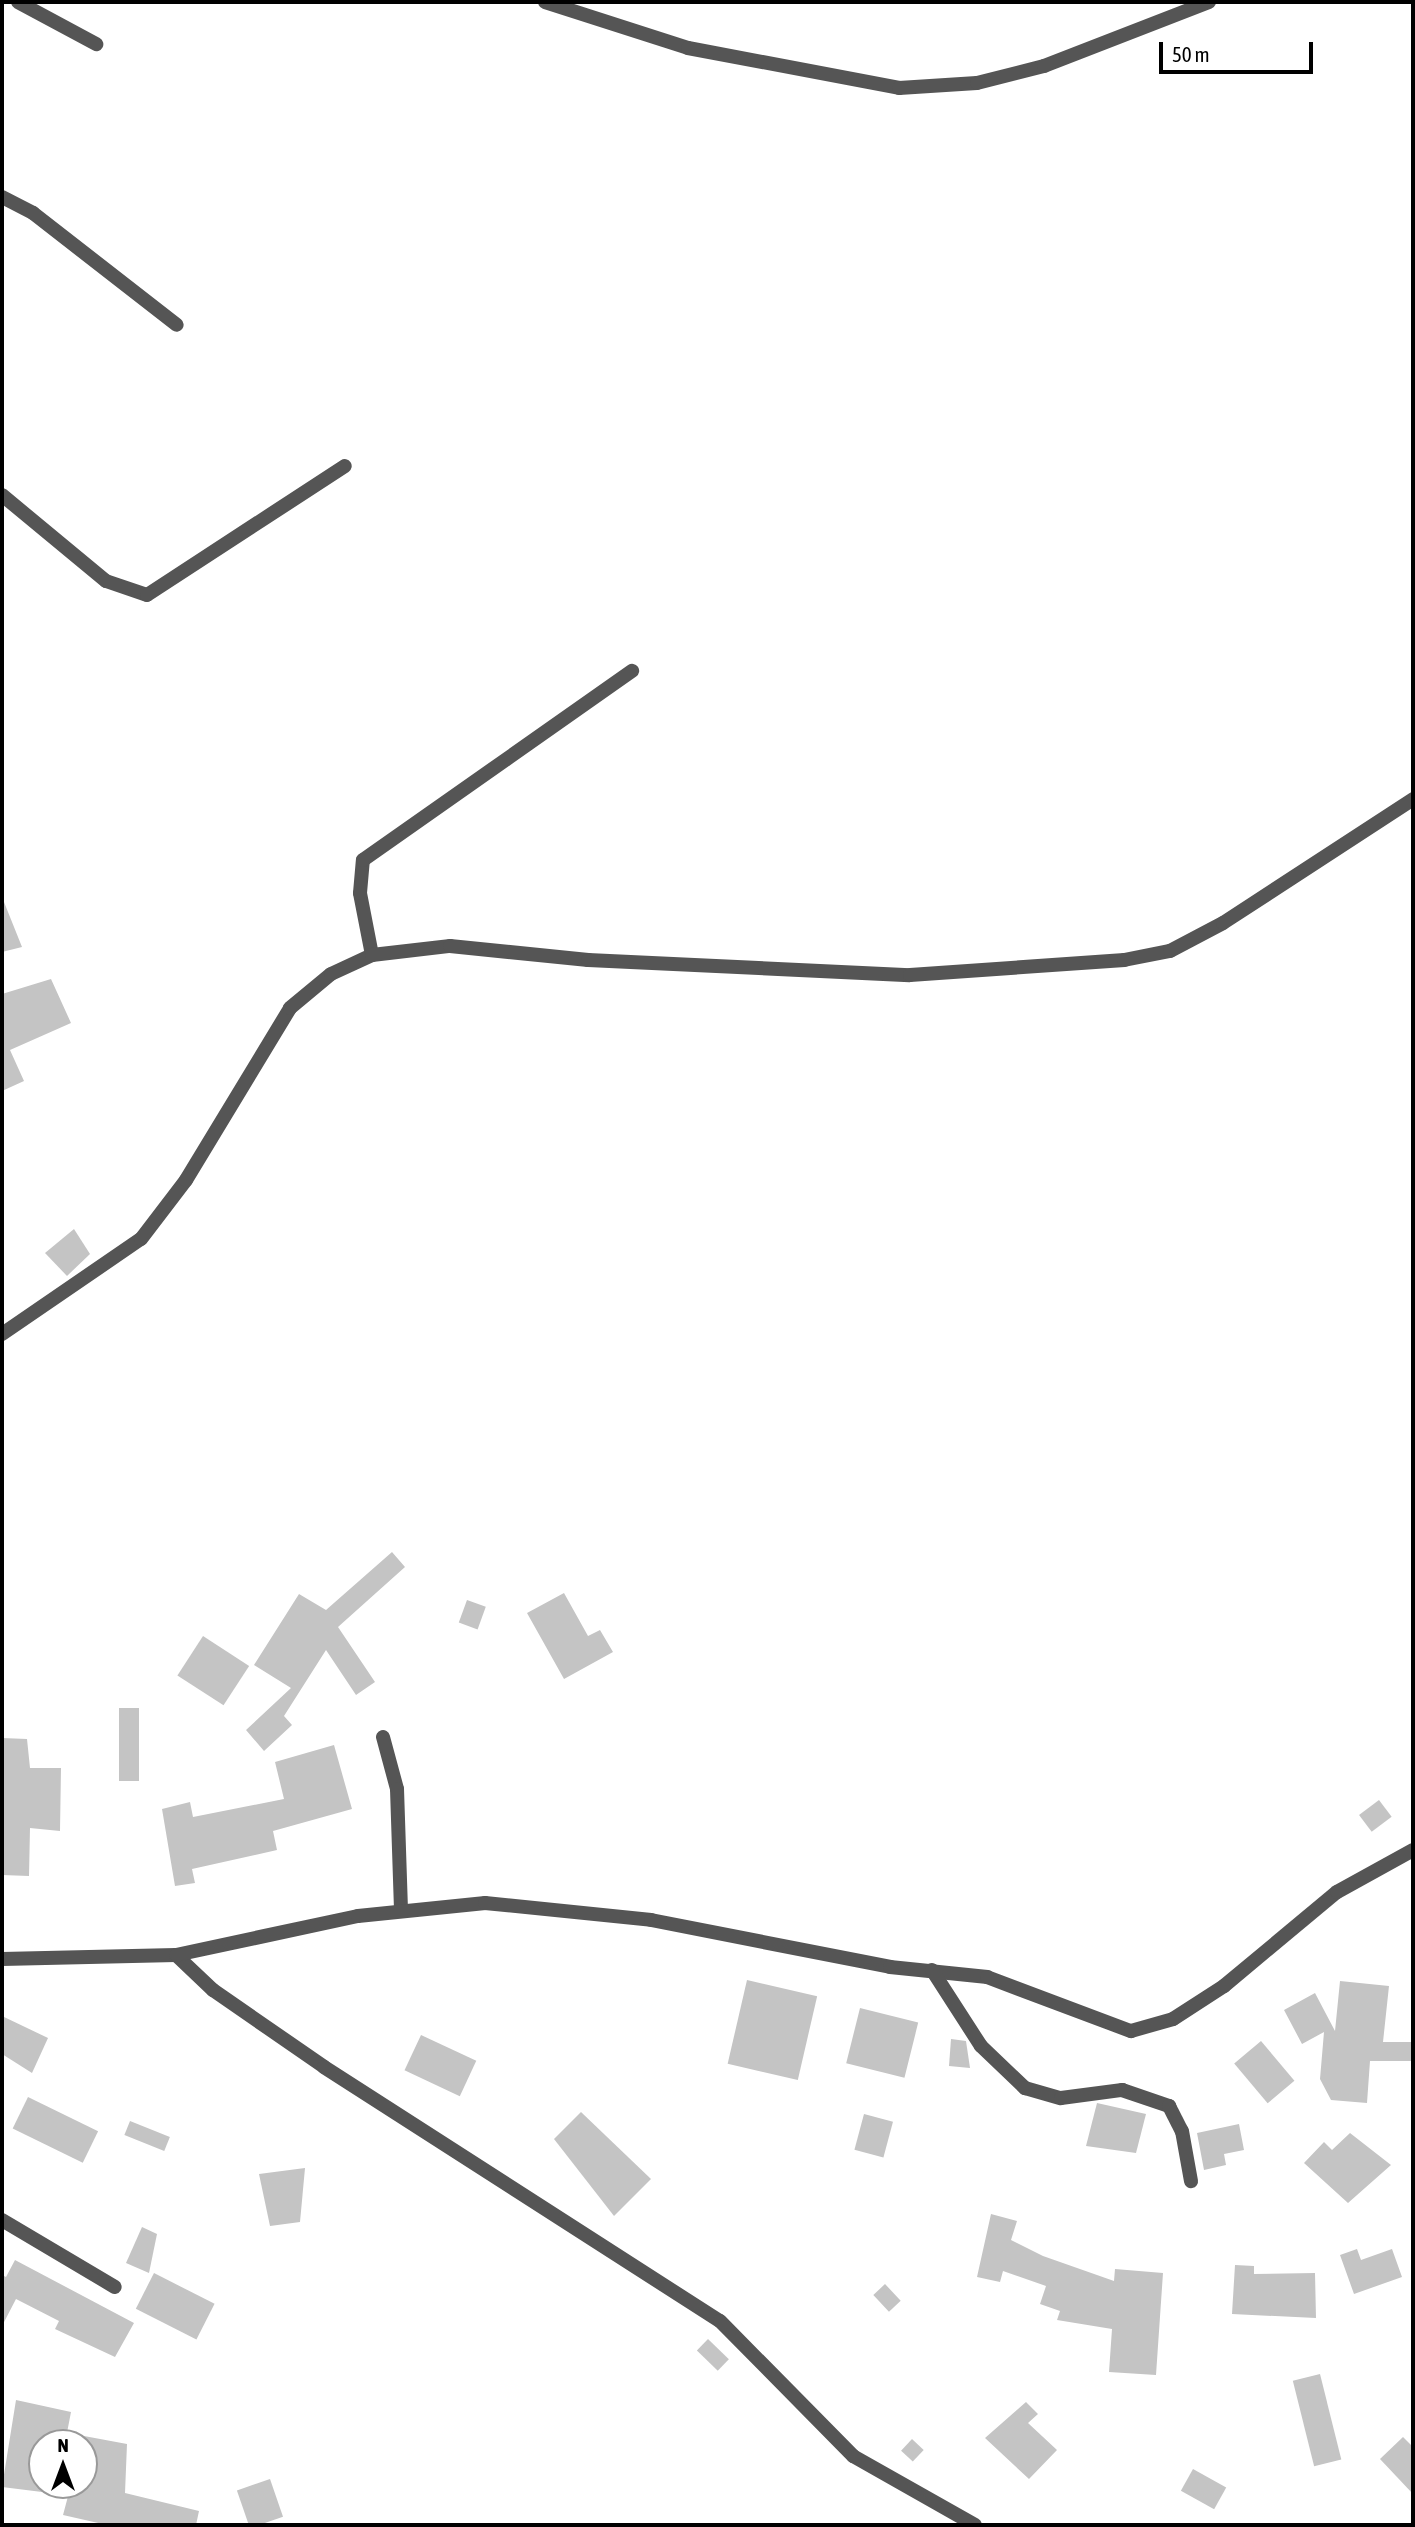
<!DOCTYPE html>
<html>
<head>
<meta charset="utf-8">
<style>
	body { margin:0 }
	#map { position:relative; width:1415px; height:2527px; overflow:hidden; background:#fff; font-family:"Asap Condensed",sans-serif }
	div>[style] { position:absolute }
	.building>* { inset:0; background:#c4c4c4; transform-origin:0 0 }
	.minor>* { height:14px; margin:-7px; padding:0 7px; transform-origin:7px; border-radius:7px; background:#555 }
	span { translate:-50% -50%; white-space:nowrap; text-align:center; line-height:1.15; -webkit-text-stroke:7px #fff; paint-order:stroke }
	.frame { position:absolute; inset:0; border:4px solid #000; pointer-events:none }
	.north { position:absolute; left:28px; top:2429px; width:70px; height:70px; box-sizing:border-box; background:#fff; border:2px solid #999; border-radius:50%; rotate:0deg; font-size:19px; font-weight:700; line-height:28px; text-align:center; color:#000 }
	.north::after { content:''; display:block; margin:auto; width:24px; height:32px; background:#000; clip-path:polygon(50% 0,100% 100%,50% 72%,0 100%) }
	.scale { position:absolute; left:1159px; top:42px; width:154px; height:32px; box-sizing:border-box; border:4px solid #000; border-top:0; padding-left:9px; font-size:21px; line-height:24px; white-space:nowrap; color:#000; -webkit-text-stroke:5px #fff; paint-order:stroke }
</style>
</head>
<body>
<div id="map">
	<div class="building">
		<div style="clip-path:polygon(2px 897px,22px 947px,2px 952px)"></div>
		<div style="clip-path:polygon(51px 979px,71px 1023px,10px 1050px,24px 1081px,2px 1091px,2px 994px)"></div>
		<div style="clip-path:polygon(74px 1229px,90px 1254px,67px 1276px,45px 1253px)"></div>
		<div style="clip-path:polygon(392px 1552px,405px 1567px,338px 1627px,375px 1682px,356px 1695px,326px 1650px,284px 1716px,292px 1725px,264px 1751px,246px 1730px,291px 1688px,254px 1665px,299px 1594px,326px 1610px)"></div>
		<div style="clip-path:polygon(564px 1593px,588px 1636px,600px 1630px,613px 1652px,564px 1679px,527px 1613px)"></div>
		<div style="left:467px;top:1600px;width:20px;height:24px;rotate:20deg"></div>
		<div style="left:203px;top:1636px;width:55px;height:47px;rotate:33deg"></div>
		<div style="left:119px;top:1708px;width:20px;height:73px"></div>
		<div style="clip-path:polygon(2px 1738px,27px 1739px,30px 1768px,61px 1768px,60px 1831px,30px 1828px,29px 1876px,2px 1875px)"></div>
		<div style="clip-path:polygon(334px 1745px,352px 1809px,273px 1831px,277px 1850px,192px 1869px,195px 1883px,175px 1886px,162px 1809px,190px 1802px,193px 1817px,284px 1799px,275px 1762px)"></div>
		<div style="left:1379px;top:1800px;width:21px;height:25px;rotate:53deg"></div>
		<div style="left:747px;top:1980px;width:72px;height:86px;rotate:13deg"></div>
		<div style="clip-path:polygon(1340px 1981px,1389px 1986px,1383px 2042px,1413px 2042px,1413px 2061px,1370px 2061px,1367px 2103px,1331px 2100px,1320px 2079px,1324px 2032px,1302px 2044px,1284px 2010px,1315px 1993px,1335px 2031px)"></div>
		<div style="left:860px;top:2008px;width:60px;height:57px;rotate:14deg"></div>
		<div style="clip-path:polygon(2px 2016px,48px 2038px,32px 2073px,2px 2054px)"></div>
		<div style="left:421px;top:2035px;width:61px;height:39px;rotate:25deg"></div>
		<div style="clip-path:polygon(951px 2039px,966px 2041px,970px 2068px,949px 2066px)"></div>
		<div style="left:1261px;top:2041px;width:52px;height:35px;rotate:50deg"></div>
		<div style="left:28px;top:2097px;width:78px;height:35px;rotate:26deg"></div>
		<div style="clip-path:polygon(1097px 2103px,1146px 2114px,1136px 2153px,1086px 2146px)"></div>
		<div style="clip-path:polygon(581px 2112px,651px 2179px,614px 2216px,554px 2139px)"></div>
		<div style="left:864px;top:2114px;width:30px;height:37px;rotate:15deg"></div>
		<div style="left:130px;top:2121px;width:43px;height:15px;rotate:22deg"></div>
		<div style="clip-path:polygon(1239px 2124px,1244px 2150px,1224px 2154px,1226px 2165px,1204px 2170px,1197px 2133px)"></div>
		<div style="clip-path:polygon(1350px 2133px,1391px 2165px,1348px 2203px,1304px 2163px,1324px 2142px,1332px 2150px)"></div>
		<div style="clip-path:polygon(305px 2168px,300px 2222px,270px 2226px,259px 2174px)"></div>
		<div style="clip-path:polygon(991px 2214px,1017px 2221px,1011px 2240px,1043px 2256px,1114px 2281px,1115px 2269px,1163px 2273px,1156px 2375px,1109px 2372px,1112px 2329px,1057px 2320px,1060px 2311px,1040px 2304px,1046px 2286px,1003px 2271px,1000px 2282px,977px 2277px)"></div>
		<div style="clip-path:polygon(142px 2227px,157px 2234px,149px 2273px,126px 2263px)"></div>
		<div style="clip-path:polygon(1357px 2249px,1361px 2260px,1392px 2249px,1402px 2277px,1354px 2294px,1340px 2255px)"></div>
		<div style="clip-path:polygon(15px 2260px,134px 2323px,115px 2357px,55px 2329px,59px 2321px,16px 2299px,2px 2326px,2px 2275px,6px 2277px)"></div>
		<div style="clip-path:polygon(1235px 2265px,1254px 2266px,1254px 2274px,1315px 2273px,1316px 2318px,1232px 2314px)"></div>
		<div style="left:154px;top:2273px;width:68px;height:40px;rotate:27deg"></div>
		<div style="left:885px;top:2284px;width:23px;height:16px;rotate:47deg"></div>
		<div style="left:708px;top:2339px;width:29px;height:16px;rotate:44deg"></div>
		<div style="left:1320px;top:2374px;width:88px;height:28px;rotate:76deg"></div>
		<div style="clip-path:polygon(16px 2400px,71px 2412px,65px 2443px,42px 2443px,42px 2492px,2px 2487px)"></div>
		<div style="clip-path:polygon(1026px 2402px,1038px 2414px,1028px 2423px,1057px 2450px,1029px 2479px,985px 2438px)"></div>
		<div style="clip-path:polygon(84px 2436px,127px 2444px,125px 2493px,199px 2511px,196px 2525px,107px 2525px,63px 2515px,71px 2485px,84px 2485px)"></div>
		<div style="clip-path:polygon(1403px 2437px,1413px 2447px,1413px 2494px,1380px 2459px)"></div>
		<div style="left:912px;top:2439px;width:16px;height:16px;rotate:43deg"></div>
		<div style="left:1193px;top:2469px;width:38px;height:25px;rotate:29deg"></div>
		<div style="left:270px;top:2479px;width:40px;height:35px;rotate:71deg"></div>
	</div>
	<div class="minor">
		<div style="left:18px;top:2px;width:89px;rotate:28.3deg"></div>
		<div style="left:545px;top:2px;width:150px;rotate:17.8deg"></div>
		<div style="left:688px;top:48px;width:215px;rotate:10.7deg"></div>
		<div style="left:899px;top:88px;width:78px;rotate:-3.7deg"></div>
		<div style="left:977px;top:83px;width:69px;rotate:-14.2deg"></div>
		<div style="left:1044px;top:66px;width:177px;rotate:-21.2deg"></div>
		<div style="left:2px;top:197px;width:35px;rotate:27deg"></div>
		<div style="left:33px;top:213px;width:182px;rotate:37.9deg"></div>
		<div style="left:2px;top:495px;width:135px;rotate:39.6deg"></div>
		<div style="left:106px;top:581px;width:43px;rotate:18.9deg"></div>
		<div style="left:147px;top:595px;width:236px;rotate:-33.1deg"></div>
		<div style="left:372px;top:955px;width:63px;rotate:-101deg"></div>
		<div style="left:360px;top:893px;width:33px;rotate:-85deg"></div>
		<div style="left:363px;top:860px;width:329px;rotate:-35.1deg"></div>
		<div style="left:2px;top:1334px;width:168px;rotate:-34.4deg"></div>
		<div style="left:141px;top:1239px;width:74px;rotate:-52.7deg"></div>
		<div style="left:186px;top:1180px;width:201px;rotate:-58.8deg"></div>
		<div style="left:290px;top:1008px;width:53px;rotate:-39.7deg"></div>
		<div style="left:331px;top:974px;width:45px;rotate:-24.9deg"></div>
		<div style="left:372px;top:955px;width:79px;rotate:-6.6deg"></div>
		<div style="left:450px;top:946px;width:139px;rotate:5.8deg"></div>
		<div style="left:588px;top:960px;width:322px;rotate:2.7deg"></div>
		<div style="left:910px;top:975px;width:215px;rotate:-4deg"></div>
		<div style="left:1124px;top:960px;width:47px;rotate:-11.1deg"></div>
		<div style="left:1170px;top:951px;width:60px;rotate:-27.8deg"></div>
		<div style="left:1223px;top:923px;width:227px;rotate:-33.1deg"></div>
		<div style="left:383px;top:1737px;width:54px;rotate:74.9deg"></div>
		<div style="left:397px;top:1789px;width:121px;rotate:88.1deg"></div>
		<div style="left:176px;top:1955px;width:51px;rotate:43.4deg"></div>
		<div style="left:213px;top:1990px;width:135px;rotate:34.7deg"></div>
		<div style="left:324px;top:2067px;width:470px;rotate:32.7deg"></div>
		<div style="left:720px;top:2321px;width:190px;rotate:45.4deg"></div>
		<div style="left:853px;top:2456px;width:140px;rotate:29.5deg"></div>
		<div style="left:2px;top:1959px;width:174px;rotate:-1.3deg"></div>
		<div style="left:176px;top:1955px;width:186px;rotate:-12.1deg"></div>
		<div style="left:358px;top:1916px;width:128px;rotate:-5.8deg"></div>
		<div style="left:485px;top:1903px;width:167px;rotate:5.8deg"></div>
		<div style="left:651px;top:1920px;width:244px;rotate:11.1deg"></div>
		<div style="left:890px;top:1967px;width:98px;rotate:5.9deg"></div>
		<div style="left:987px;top:1977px;width:154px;rotate:20.6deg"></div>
		<div style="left:1131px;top:2031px;width:44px;rotate:-15.9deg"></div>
		<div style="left:1173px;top:2019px;width:61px;rotate:-32.9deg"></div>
		<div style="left:1224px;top:1986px;width:147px;rotate:-39.8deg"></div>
		<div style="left:1337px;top:1892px;width:87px;rotate:-28.9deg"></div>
		<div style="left:932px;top:1970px;width:90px;rotate:57.2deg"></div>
		<div style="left:981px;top:2046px;width:61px;rotate:43.7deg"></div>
		<div style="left:1025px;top:2088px;width:37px;rotate:16deg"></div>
		<div style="left:1061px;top:2098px;width:62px;rotate:-7.5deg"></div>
		<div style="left:1122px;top:2090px;width:50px;rotate:18.8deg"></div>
		<div style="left:1169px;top:2106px;width:28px;rotate:63deg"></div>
		<div style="left:1182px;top:2131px;width:51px;rotate:79.8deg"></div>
		<div style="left:2px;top:2220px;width:131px;rotate:30.7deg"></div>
	</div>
	<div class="frame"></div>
	<div class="north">N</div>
	<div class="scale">50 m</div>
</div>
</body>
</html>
